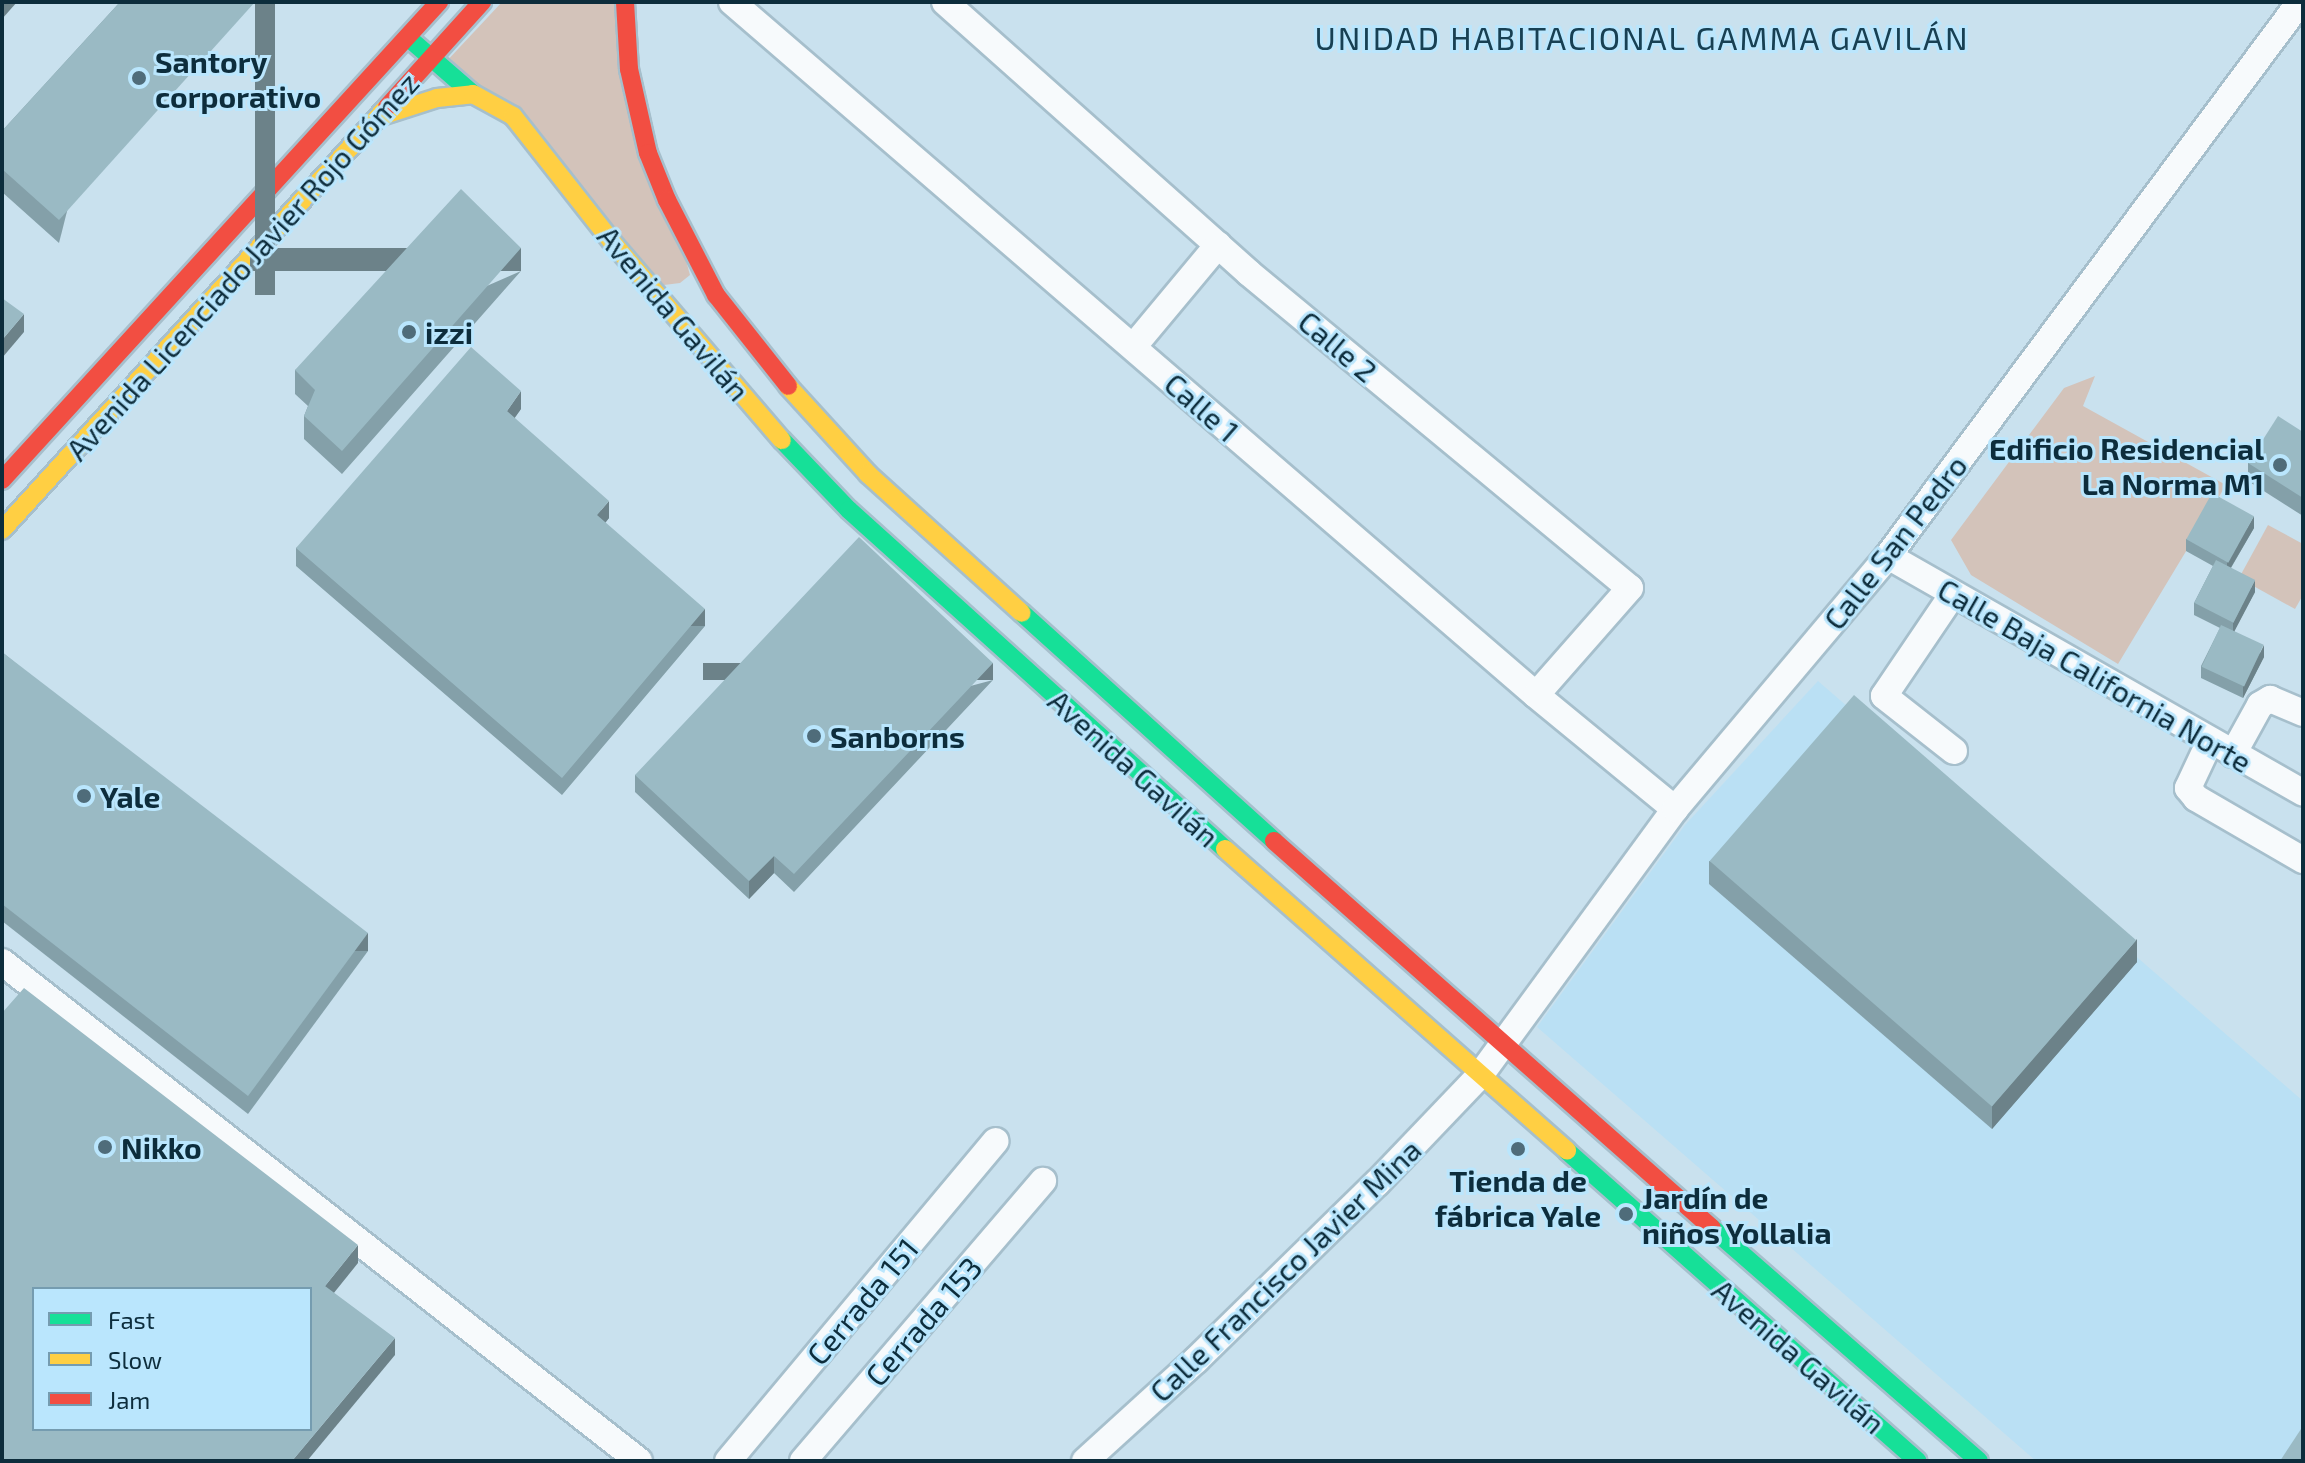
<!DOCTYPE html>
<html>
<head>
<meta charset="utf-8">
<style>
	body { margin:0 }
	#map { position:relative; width:2305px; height:1463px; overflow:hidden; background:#c9e1ee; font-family:"Exo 2",sans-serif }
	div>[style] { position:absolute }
	.built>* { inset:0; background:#bae0f4 }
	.green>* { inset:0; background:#d3c3ba }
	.roads { filter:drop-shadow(2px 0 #a6bfcc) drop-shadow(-2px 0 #a6bfcc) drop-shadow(0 2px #a6bfcc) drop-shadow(0 -2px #a6bfcc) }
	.street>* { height:26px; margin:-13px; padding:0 13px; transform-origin:13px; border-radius:13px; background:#f7fafc }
	.fast>* { height:18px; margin:-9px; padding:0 9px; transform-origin:9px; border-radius:9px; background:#16e098 }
	.slow>* { height:18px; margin:-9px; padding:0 9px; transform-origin:9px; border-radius:9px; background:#ffcf43 }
	.jam>* { height:18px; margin:-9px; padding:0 9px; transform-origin:9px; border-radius:9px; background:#f24e42 }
	.wall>* { inset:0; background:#84a0a9 }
	.shaded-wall>* { inset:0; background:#6c8289; transform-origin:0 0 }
	.building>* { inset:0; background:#9abac4; transform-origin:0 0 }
	.dots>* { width:22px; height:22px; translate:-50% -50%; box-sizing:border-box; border:4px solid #bae6fd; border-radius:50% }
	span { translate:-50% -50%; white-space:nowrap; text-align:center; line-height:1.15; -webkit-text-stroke:6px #bae6fd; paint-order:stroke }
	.poi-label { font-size:30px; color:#0d2d3c; font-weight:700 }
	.left { translate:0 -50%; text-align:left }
	.right { translate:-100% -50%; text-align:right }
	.street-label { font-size:30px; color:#0d2d3c }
	.neighbourhood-label { font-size:32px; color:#184053; letter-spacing:2px }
	.frame { position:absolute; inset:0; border:4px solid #0d2d3c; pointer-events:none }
	.legend { position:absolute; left:32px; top:1287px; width:280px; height:144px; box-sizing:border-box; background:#bae6fd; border:2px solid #759cb0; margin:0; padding:10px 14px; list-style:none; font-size:24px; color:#0d2d3c }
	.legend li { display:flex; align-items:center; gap:16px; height:40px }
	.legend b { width:40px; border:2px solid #759cb0 }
</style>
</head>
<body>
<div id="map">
	<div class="built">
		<div style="clip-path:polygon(1818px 681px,2303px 1101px,2303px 1461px,2036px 1461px,1537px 1027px,1685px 825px)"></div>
	</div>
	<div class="green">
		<div style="clip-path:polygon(502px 2px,615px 2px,690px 275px,680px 283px,664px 285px,444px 64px)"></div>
		<div style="clip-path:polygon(2095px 376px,2083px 406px,2226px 485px,2118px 664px,1971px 575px,1951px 540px,2064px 388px)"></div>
		<div style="clip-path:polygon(2268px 525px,2303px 544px,2303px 595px,2295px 609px,2239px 578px)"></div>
	</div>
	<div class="roads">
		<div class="street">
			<div style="left:732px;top:2px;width:1061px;rotate:40.76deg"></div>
			<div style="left:1536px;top:695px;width:180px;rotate:39.4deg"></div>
			<div style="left:945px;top:2px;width:407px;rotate:41.7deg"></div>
			<div style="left:1249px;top:273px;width:494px;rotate:39.6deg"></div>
			<div style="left:1630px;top:588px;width:142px;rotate:131.3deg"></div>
			<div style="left:1133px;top:347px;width:133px;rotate:-50.2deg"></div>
			<div style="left:1888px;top:556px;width:478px;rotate:29.7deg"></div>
			<div style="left:1953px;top:594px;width:123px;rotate:124.1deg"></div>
			<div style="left:1884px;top:696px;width:89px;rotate:38.2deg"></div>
			<div style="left:2210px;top:741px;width:52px;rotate:115.1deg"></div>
			<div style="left:2188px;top:788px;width:13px;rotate:51deg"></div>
			<div style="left:2196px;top:798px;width:124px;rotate:30.1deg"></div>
			<div style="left:2233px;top:754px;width:56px;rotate:-61.1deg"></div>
			<div style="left:2260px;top:705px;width:12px;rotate:-31deg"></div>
			<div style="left:2270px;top:699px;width:36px;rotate:23deg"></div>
			<div style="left:2px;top:962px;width:809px;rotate:38.07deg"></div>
			<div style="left:728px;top:1461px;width:417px;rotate:-50.1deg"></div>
			<div style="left:803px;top:1461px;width:369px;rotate:-49.4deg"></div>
			<div style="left:1085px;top:1461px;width:150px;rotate:-42.3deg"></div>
			<div style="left:1196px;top:1360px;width:253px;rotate:-44.4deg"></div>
			<div style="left:1377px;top:1183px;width:151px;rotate:-46.3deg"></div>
			<div style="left:1481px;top:1074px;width:328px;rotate:-53.8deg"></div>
			<div style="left:1675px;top:809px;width:331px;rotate:-49.9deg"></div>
			<div style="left:1888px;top:556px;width:690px;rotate:-53.36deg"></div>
		</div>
		<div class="fast">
			<div style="left:412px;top:41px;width:81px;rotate:41deg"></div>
			<div style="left:782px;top:440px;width:97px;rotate:46.3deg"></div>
			<div style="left:849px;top:510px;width:506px;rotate:42.04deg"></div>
			<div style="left:1022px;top:613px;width:340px;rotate:42.1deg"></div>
			<div style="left:1567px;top:1151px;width:468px;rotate:41.5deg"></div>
			<div style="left:1712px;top:1228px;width:354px;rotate:41.1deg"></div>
		</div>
		<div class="slow">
			<div style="left:378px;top:117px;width:62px;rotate:-17.9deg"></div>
			<div style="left:437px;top:98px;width:36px;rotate:-6deg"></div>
			<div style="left:473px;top:94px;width:46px;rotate:28.8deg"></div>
			<div style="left:513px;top:116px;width:160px;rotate:51.8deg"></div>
			<div style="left:612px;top:242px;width:261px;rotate:49.4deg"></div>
			<div style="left:788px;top:386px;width:119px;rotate:47.7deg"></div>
			<div style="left:868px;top:474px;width:207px;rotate:42.1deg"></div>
			<div style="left:2px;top:530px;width:572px;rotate:-47.69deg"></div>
			<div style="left:1225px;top:849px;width:456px;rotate:41.4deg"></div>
		</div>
		<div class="jam">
			<div style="left:625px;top:2px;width:67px;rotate:86.6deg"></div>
			<div style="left:629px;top:69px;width:86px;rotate:77.3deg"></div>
			<div style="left:648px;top:153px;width:51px;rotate:68deg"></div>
			<div style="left:667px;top:200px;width:107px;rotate:62.7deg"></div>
			<div style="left:716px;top:295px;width:116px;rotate:51.6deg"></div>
			<div style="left:387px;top:107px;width:142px;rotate:-47.9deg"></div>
			<div style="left:2px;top:480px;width:648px;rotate:-47.57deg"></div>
			<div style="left:1274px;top:841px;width:584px;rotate:41.46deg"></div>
		</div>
	</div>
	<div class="wall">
		<div style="clip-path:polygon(120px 2px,59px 243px,2px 192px,2px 131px)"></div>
		<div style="clip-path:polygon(521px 271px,342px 474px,304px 439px,304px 416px,308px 406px,295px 394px,295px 370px)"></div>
		<div style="clip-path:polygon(521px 409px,514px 418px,609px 518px,605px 523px,705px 626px,562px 795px,296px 566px,296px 548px)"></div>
		<div style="clip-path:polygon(2303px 432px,2303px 516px,2248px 481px,2248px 463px)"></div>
		<div style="clip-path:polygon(2254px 528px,2231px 568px,2255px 592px,2234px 631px,2264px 657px,2243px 698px,2201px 678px,2201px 666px,2220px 628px,2194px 615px,2194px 603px,2213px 566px,2186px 551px,2186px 539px)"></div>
		<div style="clip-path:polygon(2px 652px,368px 951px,248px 1114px,2px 921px)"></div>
		<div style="clip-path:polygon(993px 680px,794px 892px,774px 873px,749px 899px,635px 792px,635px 775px)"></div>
		<div style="clip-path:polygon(1709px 861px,2137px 962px,1992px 1129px,1709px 884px)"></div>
	</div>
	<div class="shaded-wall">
		<div style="clip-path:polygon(2px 2px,17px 2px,2px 19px)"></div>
		<div style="left:255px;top:2px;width:20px;height:293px"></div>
		<div style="left:521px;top:248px;width:23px;height:271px;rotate:90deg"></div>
		<div style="clip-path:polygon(24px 314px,24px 332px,2px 358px,2px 340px)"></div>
		<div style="clip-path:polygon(521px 391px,521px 409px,507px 429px,507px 411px)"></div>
		<div style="clip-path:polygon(609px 501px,609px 518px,597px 533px,597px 515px)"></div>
		<div style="clip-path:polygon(2254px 516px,2254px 528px,2227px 574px,2227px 563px)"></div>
		<div style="clip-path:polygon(2255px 580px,2255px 592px,2233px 634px,2233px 623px)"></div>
		<div style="left:705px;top:609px;width:17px;height:221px;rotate:90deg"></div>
		<div style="clip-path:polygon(2264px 645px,2264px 657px,2243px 698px,2243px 687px)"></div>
		<div style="left:993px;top:663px;width:17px;height:290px;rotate:90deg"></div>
		<div style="clip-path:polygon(774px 856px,774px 873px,749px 899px,749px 881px)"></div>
		<div style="left:368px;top:933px;width:18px;height:202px;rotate:90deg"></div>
		<div style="clip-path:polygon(2137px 939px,2137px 962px,1992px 1129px,1992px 1106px)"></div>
		<div style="clip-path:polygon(358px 1245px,358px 1263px,325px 1304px,325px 1286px)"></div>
		<div style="clip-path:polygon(395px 1338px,395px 1355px,307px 1461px,292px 1461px)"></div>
	</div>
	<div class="building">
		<div style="clip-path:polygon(120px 2px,255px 2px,59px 220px,2px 169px,2px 131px)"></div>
		<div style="clip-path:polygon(461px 189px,521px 248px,342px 451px,304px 416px,315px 390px,295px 370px)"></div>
		<div style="clip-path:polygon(2px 298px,24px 314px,2px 340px)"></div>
		<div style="clip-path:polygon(471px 347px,521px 391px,507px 411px,609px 501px,597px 515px,705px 609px,562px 778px,296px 548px)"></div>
		<div style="clip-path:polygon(2278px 416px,2303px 432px,2303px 498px,2248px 463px)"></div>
		<div style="left:2212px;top:493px;width:48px;height:53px;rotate:29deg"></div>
		<div style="clip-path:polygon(859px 537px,993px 663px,794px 874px,774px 856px,749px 881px,635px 775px)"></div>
		<div style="left:2216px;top:560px;width:44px;height:48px;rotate:27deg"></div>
		<div style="left:2221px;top:625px;width:47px;height:46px;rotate:25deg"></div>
		<div style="clip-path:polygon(2px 652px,368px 933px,248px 1096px,2px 904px)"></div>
		<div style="left:1854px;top:695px;width:374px;height:220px;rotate:41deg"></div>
		<div style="clip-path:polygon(evenodd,24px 988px,358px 1245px,325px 1286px,395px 1338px,292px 1461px,2px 1461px,2px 1013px,24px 988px,34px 1289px,310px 1289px,310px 1429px,34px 1429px,34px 1289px)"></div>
		<div style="clip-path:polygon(2303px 1426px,2303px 1461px,2280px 1461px)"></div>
	</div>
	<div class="dots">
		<div style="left:139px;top:78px;background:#4f6c7a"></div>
		<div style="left:409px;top:332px;background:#4f6c7a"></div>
		<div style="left:2280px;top:465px;background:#4f6c7a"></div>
		<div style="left:814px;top:736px;background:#4f6c7a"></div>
		<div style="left:84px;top:796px;background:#4f6c7a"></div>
		<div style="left:105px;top:1147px;background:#4f6c7a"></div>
		<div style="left:1518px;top:1149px;background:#4f6c7a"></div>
		<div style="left:1626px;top:1214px;background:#4f6c7a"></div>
	</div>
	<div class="poi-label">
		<span class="left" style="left:155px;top:78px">Santory<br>corporativo</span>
		<span class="left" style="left:425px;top:332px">izzi</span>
		<span class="right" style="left:2264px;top:465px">Edificio Residencial<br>La Norma M1</span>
		<span class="left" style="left:830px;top:736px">Sanborns</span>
		<span class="left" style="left:100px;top:796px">Yale</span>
		<span class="left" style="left:121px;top:1147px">Nikko</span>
		<span style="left:1518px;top:1197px">Tienda de<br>fábrica Yale</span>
		<span class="left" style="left:1642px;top:1214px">Jardín de<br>niños Yollalia</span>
	</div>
	<div class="street-label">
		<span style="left:242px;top:266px;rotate:-48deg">Avenida Licenciado Javier Rojo Gómez</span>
		<span style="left:674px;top:313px;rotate:50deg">Avenida Gavilán</span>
		<span style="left:1338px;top:346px;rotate:40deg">Calle 2</span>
		<span style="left:1202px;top:407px;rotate:41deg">Calle 1</span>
		<span style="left:1895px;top:542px;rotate:-52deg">Calle San Pedro</span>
		<span style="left:2095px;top:675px;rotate:30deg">Calle Baja California Norte</span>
		<span style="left:1134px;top:768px;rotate:42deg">Avenida Gavilán</span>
		<span style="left:1285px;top:1270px;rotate:-44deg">Calle Francisco Javier Mina</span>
		<span style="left:862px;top:1301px;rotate:-50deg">Cerrada 151</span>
		<span style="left:923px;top:1321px;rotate:-49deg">Cerrada 153</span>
		<span style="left:1799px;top:1356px;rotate:41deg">Avenida Gavilán</span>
	</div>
	<div class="neighbourhood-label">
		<span style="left:1642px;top:37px">UNIDAD HABITACIONAL GAMMA GAVILÁN</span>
	</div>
	<div class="frame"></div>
	<ul class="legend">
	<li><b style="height:10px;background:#16e098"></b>Fast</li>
	<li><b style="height:10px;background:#ffcf43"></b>Slow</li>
	<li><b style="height:10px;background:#f24e42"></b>Jam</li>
	</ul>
</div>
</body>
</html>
